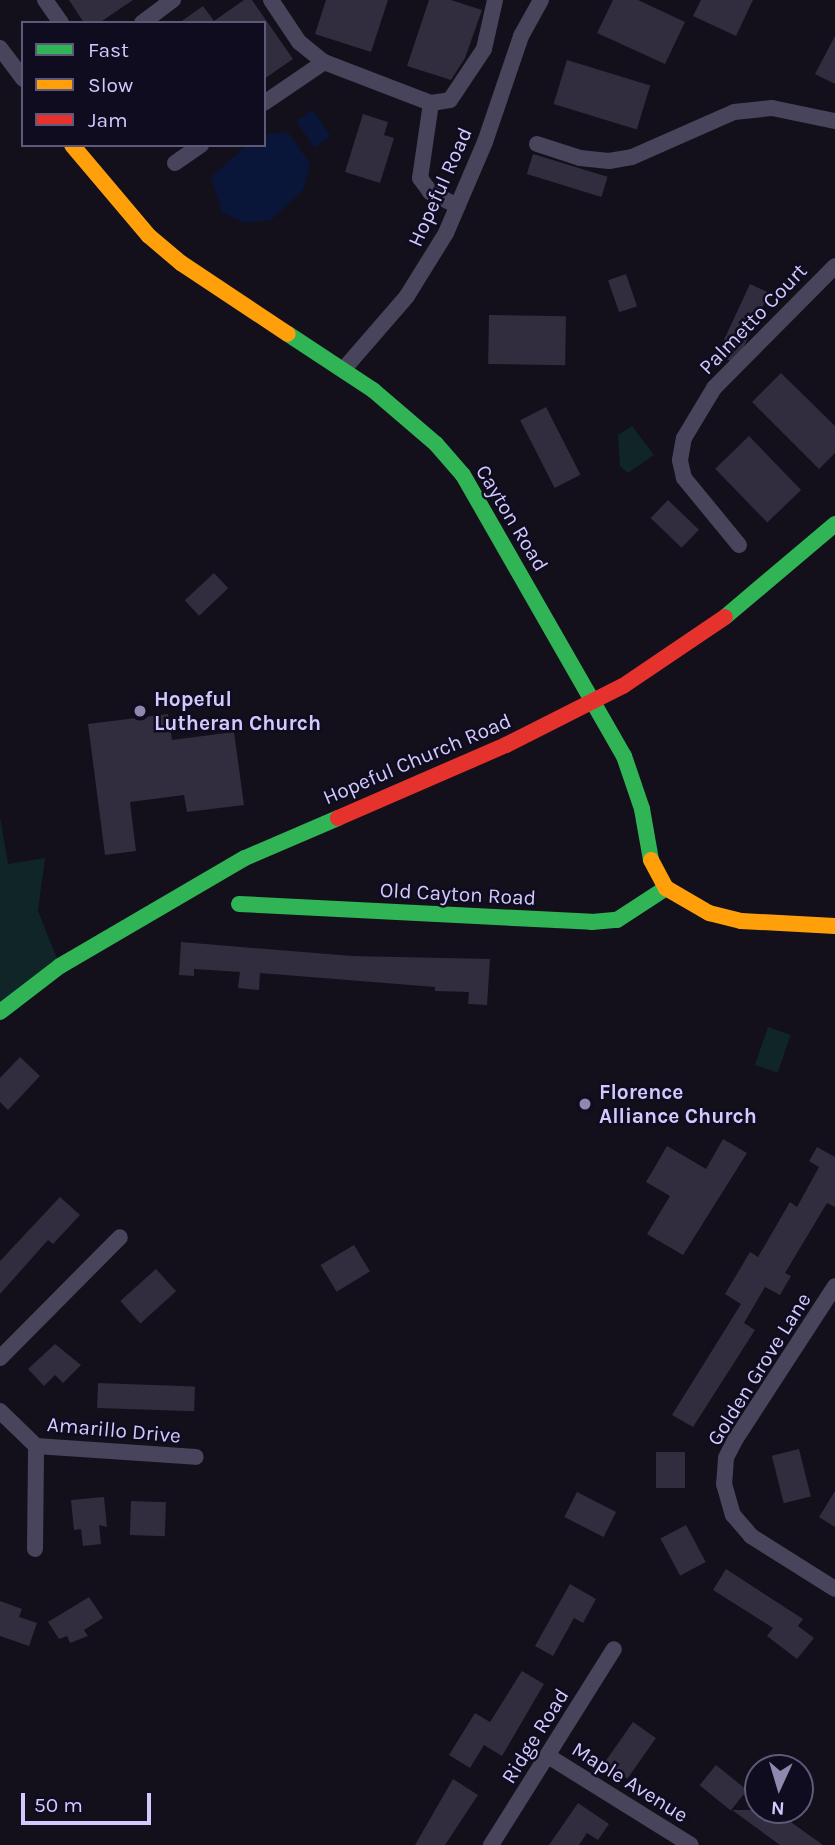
<!DOCTYPE html>
<html>
<head>
<meta charset="utf-8">
<style>
	body { margin:0 }
	#map { position:relative; width:835px; height:1845px; overflow:hidden; background:#13101b; font-family:Karla,sans-serif }
	div>[style] { position:absolute }
	.green>* { inset:0; background:#102527; transform-origin:0 0 }
	.water>* { inset:0; background:#091639; transform-origin:0 0 }
	.building>* { inset:0; background:#312c3e; transform-origin:0 0 }
	.street>* { height:16px; margin:-8px; padding:0 8px; transform-origin:8px; border-radius:8px; background:#47445c }
	.fast>* { height:16px; margin:-8px; padding:0 8px; transform-origin:8px; border-radius:8px; background:#30b455 }
	.slow>* { height:16px; margin:-8px; padding:0 8px; transform-origin:8px; border-radius:8px; background:#ff9f0a }
	.jam>* { height:16px; margin:-8px; padding:0 8px; transform-origin:8px; border-radius:8px; background:#e5322d }
	.dots>* { width:19px; height:19px; translate:-50% -50%; box-sizing:border-box; border:4px solid #100c1f; border-radius:50% }
	span { translate:-50% -50%; white-space:nowrap; text-align:center; line-height:1.15; -webkit-text-stroke:5px #100c1f; paint-order:stroke }
	.street-label { font-size:21px; color:#d3c9ff }
	.poi-label { font-size:21px; color:#d3c9ff; font-weight:700 }
	.left { translate:0 -50%; text-align:left }
	.legend { position:absolute; left:21px; top:21px; width:245px; height:126px; box-sizing:border-box; background:#100c1f; border:2px solid #5e5879; margin:0; padding:9px 12px; list-style:none; font-size:21px; color:#d3c9ff }
	.legend li { display:flex; align-items:center; gap:14px; height:35px }
	.legend b { width:35px; border:2px solid #5e5879 }
	.north { position:absolute; left:744px; top:1754px; width:70px; height:70px; box-sizing:border-box; background:#100c1f; border:2px solid #5e5879; border-radius:50%; rotate:184deg; font-size:19px; font-weight:700; line-height:28px; text-align:center; color:#d3c9ff }
	.north::after { content:''; display:block; margin:auto; width:24px; height:32px; background:#9088af; clip-path:polygon(50% 0,100% 100%,50% 72%,0 100%) }
	.scale { position:absolute; left:21px; top:1793px; width:130px; height:32px; box-sizing:border-box; border:4px solid #d3c9ff; border-top:0; padding-left:9px; font-size:21px; line-height:24px; white-space:nowrap; color:#d3c9ff; -webkit-text-stroke:5px #100c1f; paint-order:stroke }
</style>
</head>
<body>
<div id="map">
	<div class="green">
		<div style="clip-path:polygon(632px 426px,654px 455px,628px 473px,620px 466px,618px 435px)"></div>
		<div style="clip-path:polygon(0 817px,8px 864px,45px 858px,38px 911px,60px 966px,0 1012px)"></div>
		<div style="left:768px;top:1027px;width:24px;height:40px;rotate:19deg"></div>
	</div>
	<div class="water">
		<div style="left:313px;top:110px;width:32px;height:20px;rotate:56deg"></div>
		<div style="clip-path:polygon(288px 132px,310px 164px,303px 190px,271px 220px,244px 223px,222px 212px,211px 177px,247px 145px,264px 145px,264px 135px)"></div>
	</div>
	<div class="building">
		<div style="clip-path:polygon(69px 0,133px 0,99px 23px,84px 23px)"></div>
		<div style="clip-path:polygon(244px 0,252px 0,293px 59px,264px 79px,264px 23px,179px 23px,203px 6px,214px 21px)"></div>
		<div style="clip-path:polygon(326px 0,388px 0,371px 52px,315px 34px)"></div>
		<div style="clip-path:polygon(429px 0,451px 0,482px 10px,465px 58px,451px 80px,407px 66px)"></div>
		<div style="clip-path:polygon(613px 0,638px 0,685px 22px,665px 64px,597px 33px)"></div>
		<div style="clip-path:polygon(701px 0,753px 0,736px 36px,693px 16px)"></div>
		<div style="clip-path:polygon(835px 36px,835px 84px,815px 74px)"></div>
		<div style="left:567px;top:60px;width:87px;height:46px;rotate:17deg"></div>
		<div style="clip-path:polygon(363px 114px,388px 122px,384px 135px,394px 138px,380px 183px,345px 172px)"></div>
		<div style="left:533px;top:154px;width:78px;height:21px;rotate:17deg"></div>
		<div style="left:626px;top:274px;width:34px;height:19px;rotate:71deg"></div>
		<div style="left:750px;top:284px;width:21px;height:78px;rotate:25deg"></div>
		<div style="left:489px;top:315px;width:77px;height:49px;rotate:1deg"></div>
		<div style="clip-path:polygon(781px 373px,835px 426px,835px 453px,819px 469px,752px 402px)"></div>
		<div style="left:546px;top:407px;width:76px;height:29px;rotate:63deg"></div>
		<div style="left:749px;top:436px;width:75px;height:47px;rotate:46deg"></div>
		<div style="left:668px;top:500px;width:43px;height:25px;rotate:44deg"></div>
		<div style="left:214px;top:573px;width:21px;height:40px;rotate:47deg"></div>
		<div style="clip-path:polygon(168px 714px,172px 740px,234px 732px,244px 805px,187px 812px,184px 795px,130px 802px,136px 851px,105px 855px,88px 724px)"></div>
		<div style="clip-path:polygon(181px 942px,352px 956px,490px 959px,487px 1005px,468px 1004px,469px 992px,435px 991px,435px 987px,260px 973px,259px 990px,238px 988px,240px 972px,194px 969px,194px 976px,179px 975px)"></div>
		<div style="clip-path:polygon(20px 1057px,40px 1076px,8px 1110px,0 1102px,0 1078px)"></div>
		<div style="clip-path:polygon(723px 1139px,747px 1153px,683px 1255px,647px 1234px,670px 1196px,646px 1182px,667px 1146px,706px 1169px)"></div>
		<div style="clip-path:polygon(817px 1147px,835px 1157px,835px 1207px,827px 1203px,785px 1273px,791px 1276px,780px 1295px,765px 1287px,744px 1323px,755px 1330px,693px 1427px,672px 1415px,741px 1304px,725px 1294px,750px 1252px,758px 1257px,790px 1202px,797px 1207px,819px 1167px,809px 1161px)"></div>
		<div style="clip-path:polygon(60px 1197px,80px 1215px,53px 1244px,48px 1240px,0 1294px,0 1261px)"></div>
		<div style="left:354px;top:1245px;width:31px;height:39px;rotate:59deg"></div>
		<div style="left:156px;top:1269px;width:30px;height:48px;rotate:48deg"></div>
		<div style="clip-path:polygon(55px 1344px,81px 1365px,63px 1383px,55px 1375px,44px 1386px,28px 1369px)"></div>
		<div style="left:98px;top:1383px;width:97px;height:25px;rotate:2deg"></div>
		<div style="left:799px;top:1449px;width:49px;height:28px;rotate:76deg"></div>
		<div style="left:656px;top:1452px;width:29px;height:36px"></div>
		<div style="clip-path:polygon(835px 1491px,835px 1527px,819px 1517px)"></div>
		<div style="left:577px;top:1492px;width:44px;height:28px;rotate:27deg"></div>
		<div style="clip-path:polygon(104px 1497px,107px 1527px,99px 1525px,101px 1544px,83px 1546px,81px 1529px,74px 1530px,71px 1500px)"></div>
		<div style="left:131px;top:1501px;width:35px;height:34px;rotate:2deg"></div>
		<div style="left:686px;top:1525px;width:42px;height:29px;rotate:62deg"></div>
		<div style="clip-path:polygon(726px 1569px,803px 1619px,798px 1626px,814px 1638px,797px 1659px,767px 1636px,773px 1628px,713px 1590px)"></div>
		<div style="clip-path:polygon(570px 1584px,596px 1599px,583px 1623px,574px 1618px,553px 1656px,535px 1646px)"></div>
		<div style="clip-path:polygon(89px 1597px,103px 1618px,84px 1630px,88px 1636px,70px 1643px,67px 1636px,59px 1639px,48px 1622px)"></div>
		<div style="clip-path:polygon(0 1601px,22px 1609px,19px 1617px,37px 1623px,29px 1646px,0 1636px)"></div>
		<div style="clip-path:polygon(522px 1671px,544px 1684px,502px 1756px,484px 1745px,470px 1768px,449px 1755px,475px 1713px,490px 1722px)"></div>
		<div style="left:633px;top:1722px;width:28px;height:51px;rotate:35deg"></div>
		<div style="left:716px;top:1765px;width:40px;height:26px;rotate:39deg"></div>
		<div style="clip-path:polygon(453px 1779px,478px 1795px,445px 1845px,415px 1845px)"></div>
		<div style="clip-path:polygon(578px 1803px,609px 1824px,598px 1840px,587px 1833px,579px 1845px,549px 1845px)"></div>
		<div style="clip-path:polygon(732px 1810px,774px 1810px,823px 1845px,780px 1845px)"></div>
	</div>
	<div class="street">
		<div style="left:45px;top:0;width:28px;rotate:55deg"></div>
		<div style="left:271px;top:0;width:50px;rotate:56.3deg"></div>
		<div style="left:299px;top:42px;width:32px;rotate:39deg"></div>
		<div style="left:142px;top:23px;width:39px;rotate:-37deg"></div>
		<div style="left:0;top:48px;width:39px;rotate:53deg"></div>
		<div style="left:264px;top:103px;width:73px;rotate:-34.3deg"></div>
		<div style="left:324px;top:62px;width:115px;rotate:21deg"></div>
		<div style="left:431px;top:103px;width:19px;rotate:-9deg"></div>
		<div style="left:450px;top:100px;width:61px;rotate:-56.3deg"></div>
		<div style="left:484px;top:49px;width:50px;rotate:-77.3deg"></div>
		<div style="left:431px;top:103px;width:76px;rotate:98.3deg"></div>
		<div style="left:420px;top:178px;width:17px;rotate:54deg"></div>
		<div style="left:430px;top:192px;width:31px;rotate:27deg"></div>
		<div style="left:537px;top:144px;width:45px;rotate:18deg"></div>
		<div style="left:580px;top:158px;width:29px;rotate:6deg"></div>
		<div style="left:609px;top:161px;width:23px;rotate:-10deg"></div>
		<div style="left:632px;top:157px;width:111px;rotate:-23.8deg"></div>
		<div style="left:734px;top:112px;width:38px;rotate:-6deg"></div>
		<div style="left:772px;top:108px;width:64px;rotate:11.7deg"></div>
		<div style="left:175px;top:163px;width:32px;rotate:-35deg"></div>
		<div style="left:343px;top:370px;width:98px;rotate:-49.1deg"></div>
		<div style="left:407px;top:296px;width:74px;rotate:-58.2deg"></div>
		<div style="left:446px;top:233px;width:99px;rotate:-66.8deg"></div>
		<div style="left:485px;top:142px;width:112px;rotate:-71.2deg"></div>
		<div style="left:521px;top:36px;width:41px;rotate:-60.9deg"></div>
		<div style="left:739px;top:545px;width:87px;rotate:-129.4deg"></div>
		<div style="left:684px;top:478px;width:18px;rotate:-103deg"></div>
		<div style="left:680px;top:460px;width:22px;rotate:-80deg"></div>
		<div style="left:684px;top:438px;width:58px;rotate:-59deg"></div>
		<div style="left:714px;top:388px;width:172px;rotate:-45.2deg"></div>
		<div style="left:835px;top:1286px;width:184px;rotate:123deg"></div>
		<div style="left:735px;top:1440px;width:20px;rotate:117deg"></div>
		<div style="left:726px;top:1458px;width:26px;rotate:94deg"></div>
		<div style="left:724px;top:1484px;width:32px;rotate:74deg"></div>
		<div style="left:733px;top:1515px;width:28px;rotate:49deg"></div>
		<div style="left:751px;top:1536px;width:99px;rotate:32.2deg"></div>
		<div style="left:0;top:1358px;width:170px;rotate:-45.2deg"></div>
		<div style="left:0;top:1411px;width:50px;rotate:44.2deg"></div>
		<div style="left:36px;top:1446px;width:160px;rotate:3.9deg"></div>
		<div style="left:35px;top:1549px;width:103px;rotate:-89.4deg"></div>
		<div style="left:548px;top:1756px;width:168px;rotate:31.9deg"></div>
		<div style="left:491px;top:1845px;width:231px;rotate:-57.9deg"></div>
	</div>
	<div class="fast">
		<div style="left:288px;top:334px;width:102px;rotate:33.4deg"></div>
		<div style="left:373px;top:390px;width:83px;rotate:40.6deg"></div>
		<div style="left:436px;top:444px;width:41px;rotate:48.9deg"></div>
		<div style="left:463px;top:475px;width:324px;rotate:60.2deg"></div>
		<div style="left:624px;top:756px;width:56px;rotate:71.2deg"></div>
		<div style="left:642px;top:809px;width:52px;rotate:80deg"></div>
		<div style="left:725px;top:617px;width:144px;rotate:-40.2deg"></div>
		<div style="left:239px;top:904px;width:353px;rotate:2.9deg"></div>
		<div style="left:592px;top:922px;width:25px;rotate:-5deg"></div>
		<div style="left:617px;top:920px;width:59px;rotate:-33.1deg"></div>
		<div style="left:0;top:1012px;width:76px;rotate:-37.5deg"></div>
		<div style="left:60px;top:966px;width:214px;rotate:-30.3deg"></div>
		<div style="left:245px;top:858px;width:101px;rotate:-23.3deg"></div>
	</div>
	<div class="slow">
		<div style="left:72px;top:145px;width:119px;rotate:49.8deg"></div>
		<div style="left:149px;top:236px;width:42px;rotate:40.2deg"></div>
		<div style="left:181px;top:263px;width:128px;rotate:33.6deg"></div>
		<div style="left:651px;top:860px;width:32px;rotate:62deg"></div>
		<div style="left:666px;top:888px;width:50px;rotate:30.2deg"></div>
		<div style="left:709px;top:913px;width:33px;rotate:14deg"></div>
		<div style="left:741px;top:921px;width:94px;rotate:3deg"></div>
	</div>
	<div class="jam">
		<div style="left:338px;top:818px;width:183px;rotate:-23.5deg"></div>
		<div style="left:506px;top:745px;width:131px;rotate:-26.8deg"></div>
		<div style="left:623px;top:686px;width:123px;rotate:-34.1deg"></div>
	</div>
	<div class="dots">
		<div style="left:140px;top:711px;background:#9088af"></div>
		<div style="left:585px;top:1104px;background:#9088af"></div>
	</div>
	<div class="street-label">
		<span style="left:440px;top:187px;rotate:-66deg">Hopeful Road</span>
		<span style="left:753px;top:319px;rotate:-46deg">Palmetto Court</span>
		<span style="left:512px;top:518px;rotate:59deg">Cayton Road</span>
		<span style="left:417px;top:759px;rotate:-23deg">Hopeful Church Road</span>
		<span style="left:458px;top:894px;rotate:3deg">Old Cayton Road</span>
		<span style="left:759px;top:1369px;rotate:-58deg">Golden Grove Lane</span>
		<span style="left:114px;top:1430px;rotate:5deg">Amarillo Drive</span>
		<span style="left:535px;top:1736px;rotate:-58deg">Ridge Road</span>
		<span style="left:630px;top:1782px;rotate:32deg">Maple Avenue</span>
	</div>
	<div class="poi-label">
		<span class="left" style="left:154px;top:711px">Hopeful<br>Lutheran Church</span>
		<span class="left" style="left:599px;top:1104px">Florence<br>Alliance Church</span>
	</div>
	<ul class="legend">
	<li><b style="height:9px;background:#30b455"></b>Fast</li>
	<li><b style="height:9px;background:#ff9f0a"></b>Slow</li>
	<li><b style="height:9px;background:#e5322d"></b>Jam</li>
	</ul>
	<div class="north">N</div>
	<div class="scale">50 m</div>
</div>
</body>
</html>
